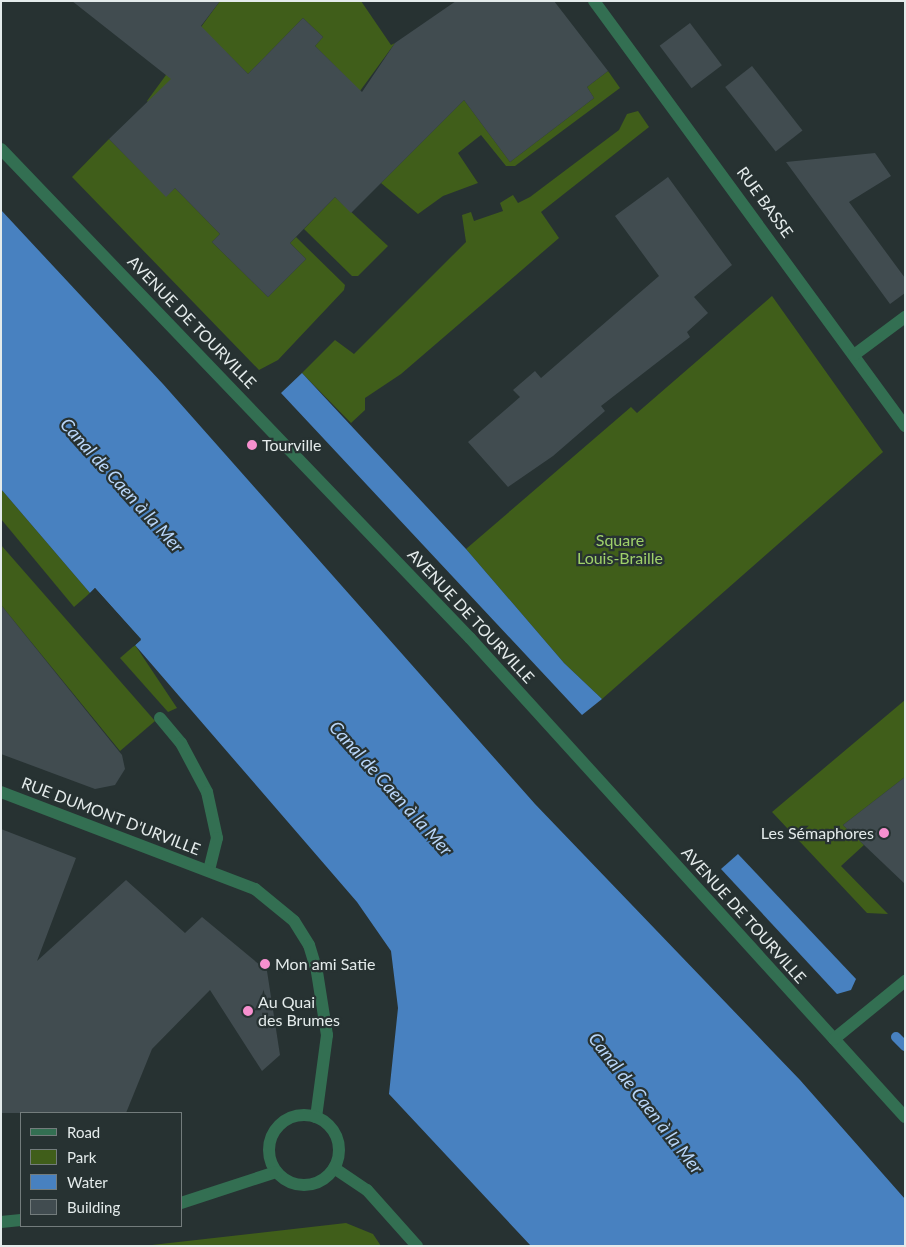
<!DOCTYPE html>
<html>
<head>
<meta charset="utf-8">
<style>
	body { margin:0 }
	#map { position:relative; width:906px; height:1247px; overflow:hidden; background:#273232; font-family:Lato,sans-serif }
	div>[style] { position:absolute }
	.green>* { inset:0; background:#405e1a }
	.water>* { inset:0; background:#4881c0 }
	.pier>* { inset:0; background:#273232 }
	.stream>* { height:10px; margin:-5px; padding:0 5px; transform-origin:5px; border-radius:5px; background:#4881c0 }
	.building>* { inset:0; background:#414c50; transform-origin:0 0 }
	.service>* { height:12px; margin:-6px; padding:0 6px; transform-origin:6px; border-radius:6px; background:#336f52 }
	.minor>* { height:12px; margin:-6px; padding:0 6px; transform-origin:6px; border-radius:6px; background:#336f52 }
	.tertiary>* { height:12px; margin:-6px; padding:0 6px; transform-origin:6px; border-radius:6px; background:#336f52 }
	.tertiary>.ring { margin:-6px; padding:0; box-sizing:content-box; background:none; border:12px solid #336f52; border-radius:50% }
	.dots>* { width:14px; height:14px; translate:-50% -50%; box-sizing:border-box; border:2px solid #273232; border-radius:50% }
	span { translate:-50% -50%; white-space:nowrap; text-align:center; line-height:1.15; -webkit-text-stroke:4.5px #273232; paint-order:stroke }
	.street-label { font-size:16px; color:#e4ebeb }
	.poi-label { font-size:16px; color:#e4ebeb }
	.left { translate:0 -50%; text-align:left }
	.right { translate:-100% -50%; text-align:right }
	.park-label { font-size:16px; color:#9fd16a }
	.water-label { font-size:18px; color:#b9d6f9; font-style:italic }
	.frame { position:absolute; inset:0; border:2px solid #e4ebeb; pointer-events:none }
	.legend { position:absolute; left:20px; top:1112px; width:162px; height:115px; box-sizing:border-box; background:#273232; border:1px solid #737c7c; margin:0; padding:6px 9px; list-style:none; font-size:15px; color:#e4ebeb }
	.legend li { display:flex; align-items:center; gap:10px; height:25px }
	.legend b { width:25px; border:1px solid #737c7c }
</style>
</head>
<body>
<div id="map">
	<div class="green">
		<div style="clip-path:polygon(220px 1px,361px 1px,391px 45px,395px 43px,360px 91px,315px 46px,323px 37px,303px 18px,248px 74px,227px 53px,163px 117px,147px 101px)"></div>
		<div style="clip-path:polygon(608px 71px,620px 88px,515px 166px,506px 166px,481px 135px,458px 153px,478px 183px,443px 196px,418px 214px,381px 183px,464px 100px,510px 162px,594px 98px,587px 87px)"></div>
		<div style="clip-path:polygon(638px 111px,649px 127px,541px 212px,559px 238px,401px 374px,365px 398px,365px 410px,351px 423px,302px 373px,335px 340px,354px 354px,466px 242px,462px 215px,471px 212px,474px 221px,503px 211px,500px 203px,513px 195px,518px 203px,530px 197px,619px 130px,627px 114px)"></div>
		<div style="clip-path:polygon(109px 139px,166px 196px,175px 188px,220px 234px,212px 242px,268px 297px,306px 259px,290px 243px,296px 237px,345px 285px,344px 290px,278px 360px,259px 370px,72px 177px)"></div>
		<div style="clip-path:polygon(335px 197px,388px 246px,358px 276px,352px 276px,304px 229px)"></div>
		<div style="clip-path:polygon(772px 296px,883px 452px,602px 699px,564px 663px,466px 549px,631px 407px,637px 413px)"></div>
		<div style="clip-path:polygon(1px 489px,90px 593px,74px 607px,1px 519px)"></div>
		<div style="clip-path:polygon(1px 545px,155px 721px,120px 751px,1px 605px)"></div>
		<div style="clip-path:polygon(135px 645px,177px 708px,168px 712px,120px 658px)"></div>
		<div style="clip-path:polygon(905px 700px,905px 777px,843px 825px,864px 845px,841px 866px,888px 914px,867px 913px,772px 812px)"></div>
		<div style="clip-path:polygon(346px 1223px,373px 1234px,381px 1246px,143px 1246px)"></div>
	</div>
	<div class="water">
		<div style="clip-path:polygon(1px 210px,163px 384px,535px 804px,800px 1080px,905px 1199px,905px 1246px,531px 1246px,389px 1094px,398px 1008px,391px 951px,357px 902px,135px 645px,141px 639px,95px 588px,90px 593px,1px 489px)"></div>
		<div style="clip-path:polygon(302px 373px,466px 549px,564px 663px,602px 699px,582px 715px,281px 393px)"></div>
		<div style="clip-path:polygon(738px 854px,856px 979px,851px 990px,837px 994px,721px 869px)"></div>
	</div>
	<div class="pier">
		<div style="clip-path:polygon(95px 588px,141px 640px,133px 647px,137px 639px,95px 592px,88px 595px)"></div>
	</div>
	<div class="stream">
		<div style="left:896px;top:1037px;width:13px;rotate:45deg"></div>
	</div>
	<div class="building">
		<div style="clip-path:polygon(72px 1px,220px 1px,201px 26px,248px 74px,303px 18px,323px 37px,315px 46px,362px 92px,395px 43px,456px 1px,554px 1px,608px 71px,587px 87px,594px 98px,510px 162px,464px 100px,351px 213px,335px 197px,290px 243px,306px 259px,268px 297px,212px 242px,220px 234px,175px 188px,166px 197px,109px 139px,171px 79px)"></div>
		<div style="left:690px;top:23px;width:53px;height:38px;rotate:53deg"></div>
		<div style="left:752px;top:66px;width:82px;height:34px;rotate:52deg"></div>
		<div style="clip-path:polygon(875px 153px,891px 176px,849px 202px,905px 278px,905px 293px,890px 304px,786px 162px)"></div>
		<div style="clip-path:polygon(668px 177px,732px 265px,694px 297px,708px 313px,687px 332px,690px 337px,601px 406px,605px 411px,553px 456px,508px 487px,468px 442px,520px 397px,513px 390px,535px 371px,541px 378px,659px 276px,615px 216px)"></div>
		<div style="clip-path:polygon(1px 605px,122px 755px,125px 769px,115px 785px,95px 789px,1px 754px)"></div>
		<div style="clip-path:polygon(905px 777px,905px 884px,843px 825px)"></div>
		<div style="clip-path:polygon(1px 829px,76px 858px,37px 961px,126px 880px,185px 933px,202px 917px,267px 971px,280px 1055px,262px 1071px,210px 990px,152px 1049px,126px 1113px,1px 1113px)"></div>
	</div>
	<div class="service">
		<div style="left:160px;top:718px;width:33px;rotate:50deg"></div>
		<div style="left:181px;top:743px;width:55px;rotate:62deg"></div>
		<div style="left:207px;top:792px;width:47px;rotate:77.7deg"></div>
		<div style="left:217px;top:838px;width:34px;rotate:104deg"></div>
	</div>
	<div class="minor">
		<div style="left:594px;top:1px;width:527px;rotate:53.8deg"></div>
		<div style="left:854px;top:355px;width:64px;rotate:-36.7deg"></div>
		<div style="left:334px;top:1168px;width:40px;rotate:34deg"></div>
		<div style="left:367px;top:1190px;width:75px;rotate:48.2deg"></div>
	</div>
	<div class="tertiary">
		<div style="left:1px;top:149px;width:678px;rotate:46.2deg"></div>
		<div style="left:470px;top:638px;width:647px;rotate:47.76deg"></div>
		<div style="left:1px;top:792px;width:272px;rotate:20.9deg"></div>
		<div style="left:255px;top:889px;width:50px;rotate:39.4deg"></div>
		<div style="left:294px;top:921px;width:28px;rotate:58deg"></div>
		<div style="left:309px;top:945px;width:28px;rotate:73deg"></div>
		<div style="left:317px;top:972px;width:64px;rotate:81deg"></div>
		<div style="left:327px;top:1035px;width:83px;rotate:97.6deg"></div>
		<div style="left:834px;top:1039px;width:92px;rotate:-39.2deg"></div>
		<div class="ring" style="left:269px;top:1115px;width:58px;height:58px"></div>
		<div style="left:181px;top:1203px;width:100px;rotate:-18.1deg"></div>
		<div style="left:1px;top:1222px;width:20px;rotate:-6deg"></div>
	</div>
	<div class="dots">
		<div style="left:252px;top:445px;background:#f790cf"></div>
		<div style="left:884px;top:833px;background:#f790cf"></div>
		<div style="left:265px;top:964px;background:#f790cf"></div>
		<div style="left:248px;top:1011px;background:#f790cf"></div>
	</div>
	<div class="street-label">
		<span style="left:765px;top:202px;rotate:54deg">RUE BASSE</span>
		<span style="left:192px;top:322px;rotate:46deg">AVENUE DE TOURVILLE</span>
		<span style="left:471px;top:616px;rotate:47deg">AVENUE DE TOURVILLE</span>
		<span style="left:111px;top:816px;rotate:21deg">RUE DUMONT D'URVILLE</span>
		<span style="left:744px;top:915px;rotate:48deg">AVENUE DE TOURVILLE</span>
	</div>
	<div class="poi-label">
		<span class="left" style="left:262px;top:445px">Tourville</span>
		<span class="right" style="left:874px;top:833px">Les Sémaphores</span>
		<span class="left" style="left:275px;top:964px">Mon ami Satie</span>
		<span class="left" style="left:258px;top:1011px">Au Quai<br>des Brumes</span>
	</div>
	<div class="park-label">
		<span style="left:620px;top:549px">Square<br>Louis-Braille</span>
	</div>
	<div class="water-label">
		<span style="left:122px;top:485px;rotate:48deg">Canal de Caen à la Mer</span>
		<span style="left:391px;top:788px;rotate:48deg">Canal de Caen à la Mer</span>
		<span style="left:646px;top:1103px;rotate:52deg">Canal de Caen à la Mer</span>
	</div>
	<div class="frame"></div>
	<ul class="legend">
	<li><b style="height:6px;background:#336f52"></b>Road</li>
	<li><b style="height:14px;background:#405e1a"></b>Park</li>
	<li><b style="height:14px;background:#4881c0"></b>Water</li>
	<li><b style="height:14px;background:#414c50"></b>Building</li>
	</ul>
</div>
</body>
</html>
